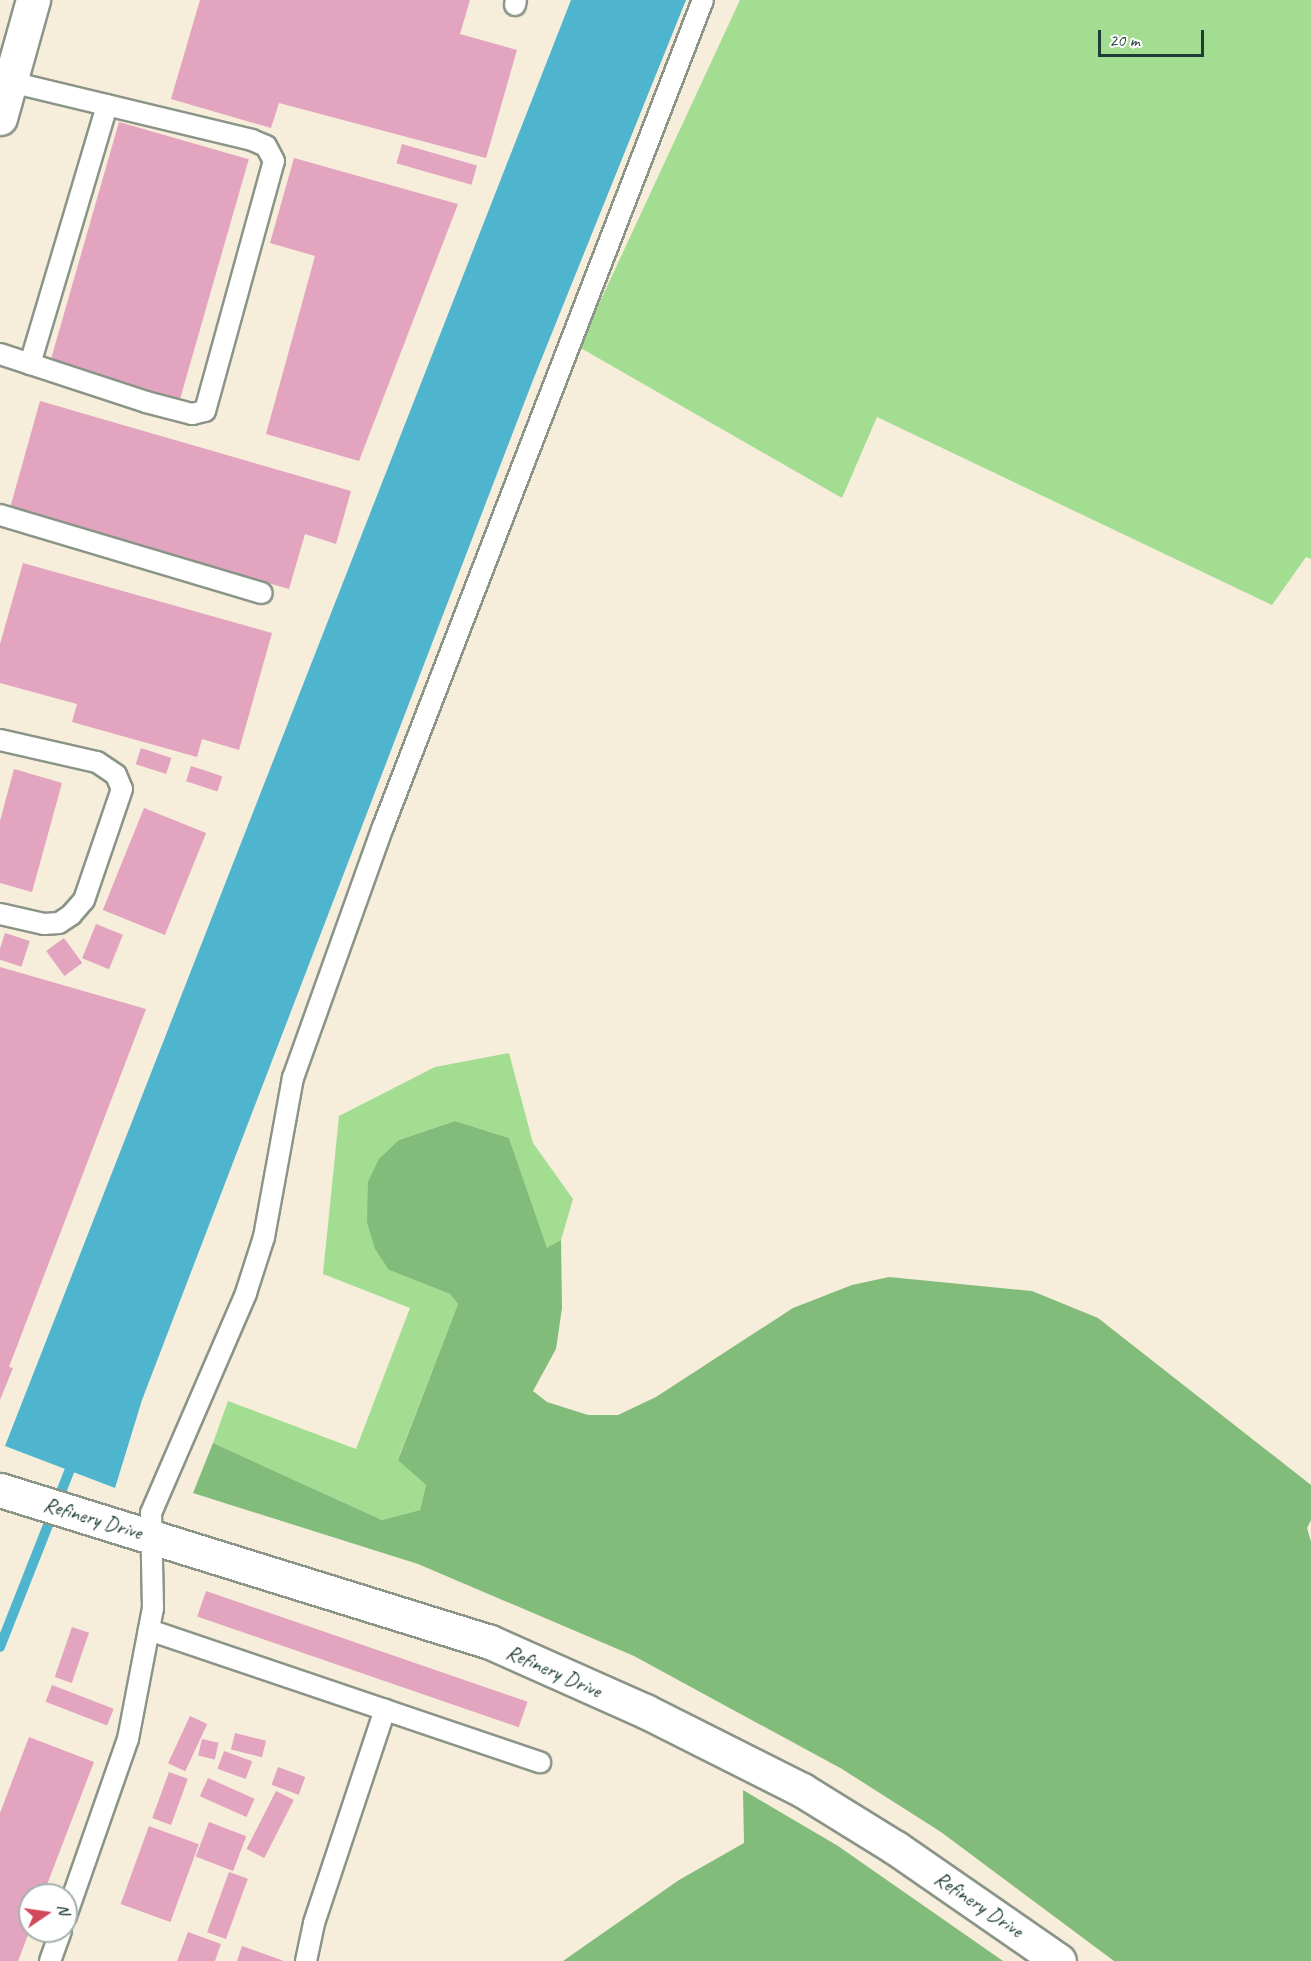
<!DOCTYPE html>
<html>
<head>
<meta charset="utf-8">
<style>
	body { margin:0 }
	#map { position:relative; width:1311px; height:1961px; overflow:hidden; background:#f6eddb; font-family:Caveat,sans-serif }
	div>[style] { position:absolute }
	.green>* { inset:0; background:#a2dd91 }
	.forest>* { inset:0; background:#81bc7b }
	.water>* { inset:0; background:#4fb4ce }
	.stream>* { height:10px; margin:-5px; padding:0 5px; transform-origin:5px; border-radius:5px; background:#4fb4ce }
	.building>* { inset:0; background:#e2a4be; transform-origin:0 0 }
	.roads { filter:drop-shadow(2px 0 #8a9588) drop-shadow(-2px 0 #8a9588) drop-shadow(0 2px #8a9588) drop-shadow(0 -2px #8a9588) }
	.lane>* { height:20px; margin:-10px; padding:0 10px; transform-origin:10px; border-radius:10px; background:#fff }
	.street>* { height:33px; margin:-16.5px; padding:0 16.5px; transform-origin:16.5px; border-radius:16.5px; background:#fff }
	span { translate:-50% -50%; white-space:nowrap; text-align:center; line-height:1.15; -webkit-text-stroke:4.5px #fff; paint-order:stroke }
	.street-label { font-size:21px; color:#1f3d34 }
	.north { position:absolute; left:18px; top:1883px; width:60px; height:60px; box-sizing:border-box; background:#fff; border:2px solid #a5b1ae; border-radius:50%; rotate:77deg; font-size:16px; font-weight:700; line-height:24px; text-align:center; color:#1f3d34 }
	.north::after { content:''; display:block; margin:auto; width:21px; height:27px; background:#d1495b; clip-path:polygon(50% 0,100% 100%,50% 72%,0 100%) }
	.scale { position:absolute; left:1098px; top:30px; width:106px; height:27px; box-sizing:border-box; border:3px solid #1f3d34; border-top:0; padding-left:8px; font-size:18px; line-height:21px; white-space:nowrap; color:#1f3d34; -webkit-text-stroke:4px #fff; paint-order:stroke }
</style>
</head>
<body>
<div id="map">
	<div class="green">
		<div style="clip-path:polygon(740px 0,1311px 0,1311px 559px,1306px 557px,1272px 605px,877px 417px,842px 498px,579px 347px)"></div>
		<div style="clip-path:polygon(509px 1053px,533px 1143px,573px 1199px,561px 1240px,547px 1249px,509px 1138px,455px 1121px,399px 1140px,389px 1270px,450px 1294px,458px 1304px,398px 1459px,426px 1485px,420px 1510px,382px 1520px,213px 1443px,228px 1401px,356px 1449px,410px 1308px,323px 1274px,339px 1116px,435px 1067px)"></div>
	</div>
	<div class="forest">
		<div style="clip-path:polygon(455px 1121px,509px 1138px,547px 1248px,561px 1240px,562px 1308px,556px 1349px,533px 1391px,547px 1402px,588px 1415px,618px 1415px,656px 1397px,793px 1308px,852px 1285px,889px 1277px,1032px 1291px,1098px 1318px,1311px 1485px,1311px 1520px,1307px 1528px,1311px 1542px,1311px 1961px,1114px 1961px,941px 1832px,842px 1769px,634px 1656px,418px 1564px,193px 1493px,213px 1443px,382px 1520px,420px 1510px,426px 1485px,398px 1460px,458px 1304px,450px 1294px,389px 1270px,375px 1249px,367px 1222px,368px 1182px,379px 1159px,399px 1140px)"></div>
		<div style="clip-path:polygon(743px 1790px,838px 1846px,1003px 1961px,563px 1961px,679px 1880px,744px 1843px)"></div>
	</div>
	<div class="water">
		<div style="clip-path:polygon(571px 0,686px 0,533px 380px,142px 1400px,115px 1488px,5px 1446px)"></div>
	</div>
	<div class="stream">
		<div style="left:0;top:1647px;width:204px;rotate:-68.5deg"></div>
	</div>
	<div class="building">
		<div style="clip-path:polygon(200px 0,470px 0,460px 34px,517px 50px,486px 158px,279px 103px,271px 128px,171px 99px)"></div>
		<div style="left:119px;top:122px;width:135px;height:252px;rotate:16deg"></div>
		<div style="left:402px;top:144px;width:78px;height:20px;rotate:16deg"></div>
		<div style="clip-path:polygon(294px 158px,458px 204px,359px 461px,266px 434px,315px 256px,270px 243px)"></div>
		<div style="clip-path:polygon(40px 401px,351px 491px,336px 544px,305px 534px,289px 589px,10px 508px)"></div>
		<div style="clip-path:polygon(23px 563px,272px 633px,239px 750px,202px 739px,197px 757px,72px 722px,77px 704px,0 683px,0 644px)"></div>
		<div style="left:141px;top:748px;width:32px;height:17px;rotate:18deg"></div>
		<div style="left:191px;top:766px;width:33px;height:16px;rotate:18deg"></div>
		<div style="clip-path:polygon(14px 769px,62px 783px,32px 892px,0 883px,0 821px)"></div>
		<div style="left:144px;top:808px;width:67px;height:110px;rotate:22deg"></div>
		<div style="left:96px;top:924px;width:29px;height:37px;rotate:22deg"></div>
		<div style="left:5px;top:933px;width:26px;height:27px;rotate:18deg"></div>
		<div style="left:64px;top:938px;width:31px;height:22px;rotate:54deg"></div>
		<div style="clip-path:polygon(0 967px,146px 1009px,9px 1367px,13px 1368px,0 1400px)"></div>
		<div style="left:206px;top:1591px;width:340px;height:27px;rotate:19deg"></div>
		<div style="left:72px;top:1627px;width:18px;height:53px;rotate:19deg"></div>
		<div style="left:52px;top:1685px;width:66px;height:18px;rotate:21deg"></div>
		<div style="left:190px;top:1716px;width:19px;height:52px;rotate:25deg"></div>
		<div style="left:235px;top:1733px;width:32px;height:17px;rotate:14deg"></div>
		<div style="clip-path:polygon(29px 1737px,94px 1762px,43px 1895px,30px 1895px,30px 1930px,18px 1961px,0 1961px,0 1813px)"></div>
		<div style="left:202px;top:1739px;width:17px;height:17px;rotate:13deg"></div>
		<div style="left:224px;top:1751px;width:30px;height:19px;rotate:20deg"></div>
		<div style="left:278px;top:1767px;width:29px;height:19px;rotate:20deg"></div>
		<div style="left:169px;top:1772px;width:20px;height:49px;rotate:20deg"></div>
		<div style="left:208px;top:1778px;width:51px;height:20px;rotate:24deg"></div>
		<div style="left:276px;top:1791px;width:20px;height:65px;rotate:27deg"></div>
		<div style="left:209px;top:1822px;width:40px;height:37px;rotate:21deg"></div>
		<div style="left:149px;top:1826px;width:53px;height:83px;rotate:20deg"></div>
		<div style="left:229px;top:1872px;width:20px;height:64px;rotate:20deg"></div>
		<div style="clip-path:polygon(188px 1932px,221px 1944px,215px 1961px,177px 1961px)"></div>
		<div style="clip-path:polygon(242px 1946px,284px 1961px,237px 1961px)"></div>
	</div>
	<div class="roads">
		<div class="lane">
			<div style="left:515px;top:5px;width:5px;rotate:-79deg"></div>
			<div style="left:0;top:354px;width:154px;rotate:18.2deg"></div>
			<div style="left:146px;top:402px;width:48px;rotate:14.6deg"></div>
			<div style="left:192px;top:414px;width:13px;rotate:-13deg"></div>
			<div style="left:205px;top:411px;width:259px;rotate:-74.6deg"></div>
			<div style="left:274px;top:161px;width:17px;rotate:-118deg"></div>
			<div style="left:266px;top:146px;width:15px;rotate:-157deg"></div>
			<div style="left:252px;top:140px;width:249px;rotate:-166.5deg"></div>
			<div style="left:30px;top:364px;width:270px;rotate:-73.4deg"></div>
			<div style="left:0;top:515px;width:273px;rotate:16.6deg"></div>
			<div style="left:0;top:740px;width:99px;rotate:12.8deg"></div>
			<div style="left:97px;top:762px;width:23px;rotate:34deg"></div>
			<div style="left:116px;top:775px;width:15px;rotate:67deg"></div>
			<div style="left:122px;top:789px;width:117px;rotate:108.9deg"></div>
			<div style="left:84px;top:900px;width:20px;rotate:131deg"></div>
			<div style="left:71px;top:915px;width:14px;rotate:146deg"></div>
			<div style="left:59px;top:923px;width:15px;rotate:176deg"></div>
			<div style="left:44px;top:924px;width:45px;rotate:-167.2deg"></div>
			<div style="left:149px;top:1630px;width:413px;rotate:18.7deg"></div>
			<div style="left:66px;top:1916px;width:188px;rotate:-70.7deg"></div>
			<div style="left:128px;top:1739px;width:133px;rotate:-79.2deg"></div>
			<div style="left:153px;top:1608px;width:95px;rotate:-91.2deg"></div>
			<div style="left:151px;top:1513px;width:240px;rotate:-66.6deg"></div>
			<div style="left:246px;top:1293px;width:59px;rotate:-72.2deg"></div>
			<div style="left:264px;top:1237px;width:162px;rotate:-79.7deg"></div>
			<div style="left:293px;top:1078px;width:267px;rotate:-70.3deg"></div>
			<div style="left:383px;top:827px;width:887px;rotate:-68.85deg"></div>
			<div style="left:50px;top:1961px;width:32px;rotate:-70deg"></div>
			<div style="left:306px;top:1961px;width:39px;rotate:-78deg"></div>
			<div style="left:314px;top:1923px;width:225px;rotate:-71.6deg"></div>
		</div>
		<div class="street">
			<div style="left:0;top:118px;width:123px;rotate:-74.4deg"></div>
			<div style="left:0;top:1490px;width:513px;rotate:17.23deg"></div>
			<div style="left:490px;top:1642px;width:170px;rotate:24deg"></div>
			<div style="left:645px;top:1711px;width:176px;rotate:26.7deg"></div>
			<div style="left:802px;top:1790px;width:110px;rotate:31.7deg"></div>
			<div style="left:896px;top:1848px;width:198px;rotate:34.7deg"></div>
		</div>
	</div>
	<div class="street-label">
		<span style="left:93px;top:1518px;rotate:17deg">Refinery Drive</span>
		<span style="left:554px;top:1671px;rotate:24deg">Refinery Drive</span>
		<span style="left:979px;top:1904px;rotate:34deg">Refinery Drive</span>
	</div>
	<div class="north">N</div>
	<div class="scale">20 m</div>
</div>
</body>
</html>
